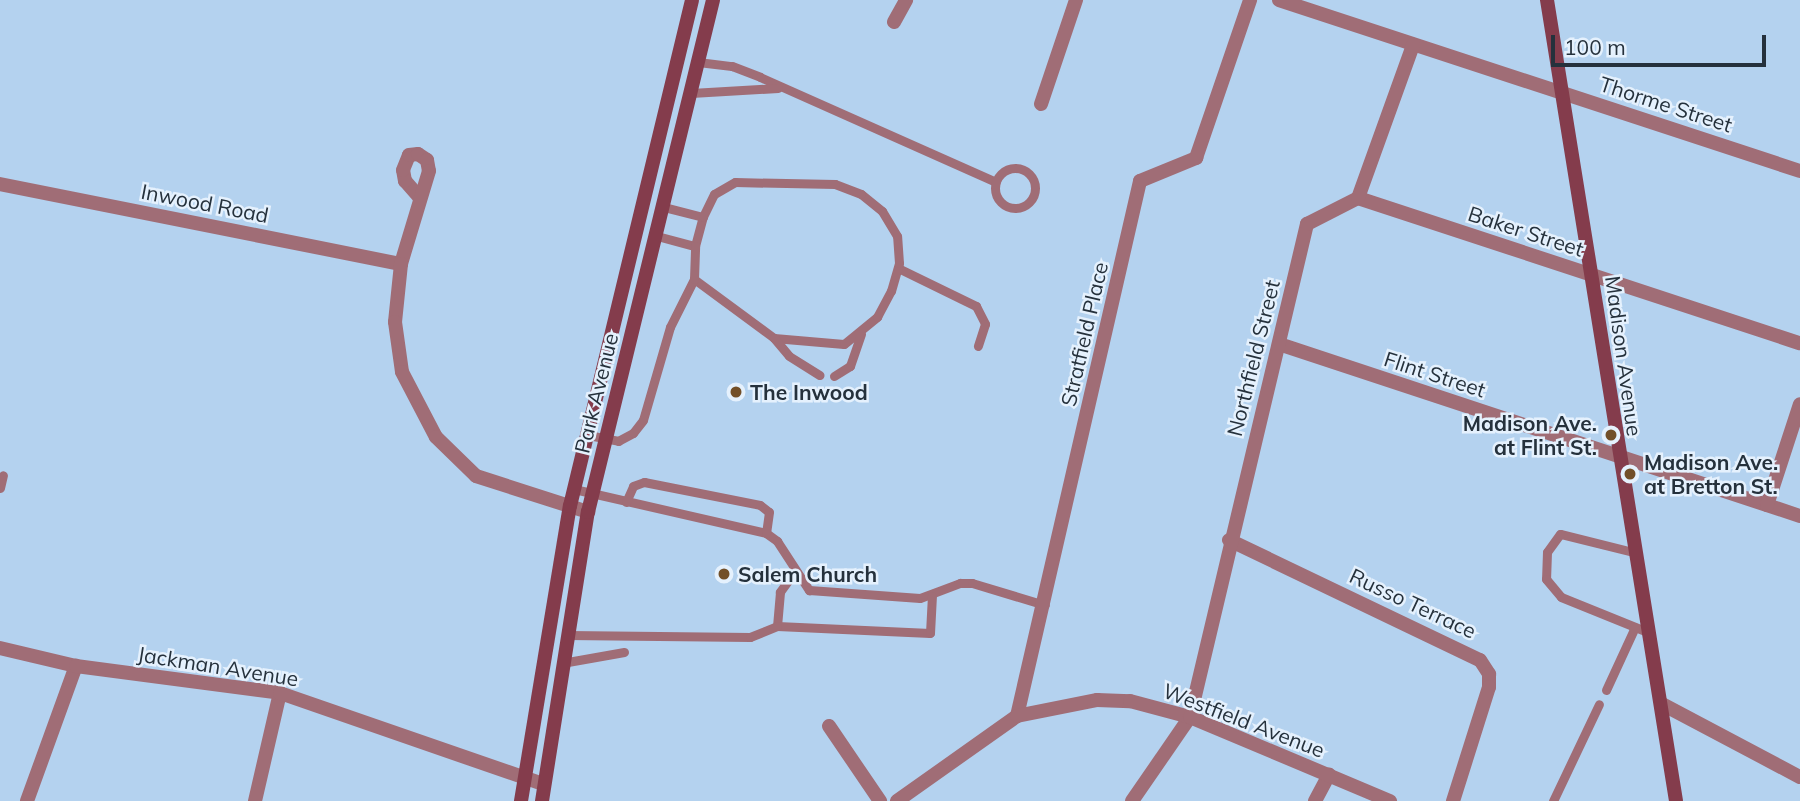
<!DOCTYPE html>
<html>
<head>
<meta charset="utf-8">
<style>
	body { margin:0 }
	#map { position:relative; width:1800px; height:801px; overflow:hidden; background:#b4d2ef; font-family:Mulish,sans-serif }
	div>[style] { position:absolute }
	.service>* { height:9px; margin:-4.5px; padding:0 4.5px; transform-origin:4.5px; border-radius:4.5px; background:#a06d76 }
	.service>.ring { margin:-4.5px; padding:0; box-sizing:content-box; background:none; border:9px solid #a06d76; border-radius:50% }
	.minor>* { height:14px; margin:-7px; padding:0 7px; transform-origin:7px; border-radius:7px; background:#a06d76 }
	.tertiary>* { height:14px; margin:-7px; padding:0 7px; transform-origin:7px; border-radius:7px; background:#a06d76 }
	.secondary>* { height:14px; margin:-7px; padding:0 7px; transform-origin:7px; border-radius:7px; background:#843c4c }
	.dots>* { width:19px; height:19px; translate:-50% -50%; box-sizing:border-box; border:4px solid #e5f1fd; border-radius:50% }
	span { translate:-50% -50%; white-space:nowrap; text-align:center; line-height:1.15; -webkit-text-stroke:5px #e5f1fd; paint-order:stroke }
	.street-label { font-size:21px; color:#25313c }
	.poi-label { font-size:21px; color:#25313c; font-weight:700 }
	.left { translate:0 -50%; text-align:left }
	.right { translate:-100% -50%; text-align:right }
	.scale { position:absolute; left:1551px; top:35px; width:215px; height:32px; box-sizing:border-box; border:4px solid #25313c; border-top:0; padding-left:9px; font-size:21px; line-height:24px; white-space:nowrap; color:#25313c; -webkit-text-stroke:5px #e5f1fd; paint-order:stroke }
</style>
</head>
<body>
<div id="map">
	<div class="service">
		<div style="left:698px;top:62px;width:34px;rotate:7deg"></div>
		<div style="left:732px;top:66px;width:30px;rotate:21deg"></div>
		<div style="left:760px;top:77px;width:258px;rotate:24deg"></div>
		<div style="left:691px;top:93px;width:87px;rotate:-3.3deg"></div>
		<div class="ring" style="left:995px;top:168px;width:31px;height:31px"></div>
		<div style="left:657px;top:236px;width:39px;rotate:15deg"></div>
		<div style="left:695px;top:246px;width:30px;rotate:-75deg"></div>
		<div style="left:703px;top:217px;width:40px;rotate:-165.6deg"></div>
		<div style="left:898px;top:268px;width:87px;rotate:26deg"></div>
		<div style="left:976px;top:306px;width:20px;rotate:63deg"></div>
		<div style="left:985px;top:324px;width:23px;rotate:108deg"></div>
		<div style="left:694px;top:279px;width:99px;rotate:36.4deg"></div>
		<div style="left:774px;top:338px;width:70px;rotate:4.9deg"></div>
		<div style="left:844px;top:344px;width:43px;rotate:-39.3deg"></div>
		<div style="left:877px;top:317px;width:30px;rotate:-62deg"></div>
		<div style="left:891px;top:291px;width:29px;rotate:-74deg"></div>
		<div style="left:899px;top:263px;width:27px;rotate:-94deg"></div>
		<div style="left:897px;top:236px;width:29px;rotate:-121deg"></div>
		<div style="left:882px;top:211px;width:27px;rotate:-141deg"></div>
		<div style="left:861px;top:194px;width:28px;rotate:-159deg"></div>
		<div style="left:835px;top:184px;width:100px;rotate:-178.9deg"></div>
		<div style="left:735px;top:182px;width:24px;rotate:150deg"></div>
		<div style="left:714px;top:194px;width:25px;rotate:116deg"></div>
		<div style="left:774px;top:338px;width:23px;rotate:50deg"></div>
		<div style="left:789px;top:356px;width:36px;rotate:32deg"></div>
		<div style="left:834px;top:376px;width:19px;rotate:-32deg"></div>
		<div style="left:850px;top:366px;width:34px;rotate:-71deg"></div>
		<div style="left:588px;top:435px;width:31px;rotate:11deg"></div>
		<div style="left:618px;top:441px;width:17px;rotate:-28deg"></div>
		<div style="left:633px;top:433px;width:16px;rotate:-52deg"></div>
		<div style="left:643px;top:420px;width:97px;rotate:-73.8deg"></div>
		<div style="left:670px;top:327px;width:54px;rotate:-63.4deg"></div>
		<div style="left:694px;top:279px;width:33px;rotate:-88deg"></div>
		<div style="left:0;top:488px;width:13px;rotate:-77deg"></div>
		<div style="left:574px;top:489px;width:197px;rotate:12.9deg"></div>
		<div style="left:766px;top:533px;width:14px;rotate:36deg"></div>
		<div style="left:777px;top:541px;width:59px;rotate:56.9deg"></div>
		<div style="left:809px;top:590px;width:111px;rotate:4.1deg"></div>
		<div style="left:920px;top:598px;width:43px;rotate:-20.6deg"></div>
		<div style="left:960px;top:583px;width:12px"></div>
		<div style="left:972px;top:583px;width:76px;rotate:16.8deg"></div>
		<div style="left:626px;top:502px;width:17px;rotate:-66deg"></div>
		<div style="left:633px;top:486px;width:12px;rotate:-20deg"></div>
		<div style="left:644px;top:482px;width:118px;rotate:11.2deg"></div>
		<div style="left:760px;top:505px;width:11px;rotate:38deg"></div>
		<div style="left:769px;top:512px;width:21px;rotate:98deg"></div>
		<div style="left:1633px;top:552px;width:75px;rotate:-166.1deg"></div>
		<div style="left:1560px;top:534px;width:22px;rotate:126deg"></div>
		<div style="left:1547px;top:552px;width:27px;rotate:92deg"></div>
		<div style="left:1546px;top:579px;width:23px;rotate:50deg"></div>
		<div style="left:1561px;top:597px;width:96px;rotate:22deg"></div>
		<div style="left:795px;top:571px;width:26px;rotate:126deg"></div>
		<div style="left:780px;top:592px;width:34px;rotate:95deg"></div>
		<div style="left:777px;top:626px;width:153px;rotate:2.6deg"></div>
		<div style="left:930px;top:633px;width:37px;rotate:-87deg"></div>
		<div style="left:567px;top:635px;width:183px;rotate:0.6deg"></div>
		<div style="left:750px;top:637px;width:29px;rotate:-22deg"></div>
		<div style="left:562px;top:663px;width:63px;rotate:-10.1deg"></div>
		<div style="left:1606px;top:690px;width:69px;rotate:-65.3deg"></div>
		<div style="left:1553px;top:801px;width:107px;rotate:-64.6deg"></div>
	</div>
	<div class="minor">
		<div style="left:1279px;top:0;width:548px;rotate:18.17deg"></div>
		<div style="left:894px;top:22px;width:25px;rotate:-61deg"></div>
		<div style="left:1041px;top:104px;width:110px;rotate:-71.4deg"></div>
		<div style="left:0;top:184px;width:409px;rotate:11.3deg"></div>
		<div style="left:420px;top:198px;width:23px;rotate:-131deg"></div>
		<div style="left:405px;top:181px;width:11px;rotate:-100deg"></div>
		<div style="left:403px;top:170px;width:16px;rotate:-68deg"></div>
		<div style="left:409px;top:155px;width:9px;rotate:-6deg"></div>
		<div style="left:418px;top:154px;width:11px;rotate:34deg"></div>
		<div style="left:427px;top:160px;width:11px;rotate:80deg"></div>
		<div style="left:429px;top:171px;width:97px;rotate:106.8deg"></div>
		<div style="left:401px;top:264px;width:58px;rotate:95.9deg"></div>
		<div style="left:395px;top:322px;width:50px;rotate:82deg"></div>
		<div style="left:402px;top:372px;width:73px;rotate:62.4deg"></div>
		<div style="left:436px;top:437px;width:56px;rotate:44.3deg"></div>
		<div style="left:476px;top:476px;width:118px;rotate:17.8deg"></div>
		<div style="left:1358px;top:198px;width:465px;rotate:18.2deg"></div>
		<div style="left:1279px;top:344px;width:549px;rotate:18.27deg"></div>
		<div style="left:1767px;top:505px;width:106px;rotate:-71.9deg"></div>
		<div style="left:1229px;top:540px;width:278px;rotate:25.6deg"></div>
		<div style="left:1480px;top:660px;width:17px;rotate:57deg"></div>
		<div style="left:1489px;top:674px;width:13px;rotate:90deg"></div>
		<div style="left:1489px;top:687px;width:120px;rotate:107.5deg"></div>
		<div style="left:1662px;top:704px;width:156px;rotate:27.9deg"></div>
		<div style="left:1017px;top:716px;width:549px;rotate:-77.05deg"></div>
		<div style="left:1140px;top:181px;width:61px;rotate:-22.3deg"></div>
		<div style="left:1196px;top:158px;width:167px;rotate:-71.1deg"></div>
		<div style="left:829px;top:726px;width:91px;rotate:55.8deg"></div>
		<div style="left:27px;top:801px;width:144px;rotate:-70.1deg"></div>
		<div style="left:255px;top:801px;width:111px;rotate:-77deg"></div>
		<div style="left:1132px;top:801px;width:102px;rotate:-55.4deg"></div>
		<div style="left:1190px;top:717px;width:507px;rotate:-76.65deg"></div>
		<div style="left:1307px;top:224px;width:57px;rotate:-27deg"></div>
		<div style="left:1358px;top:198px;width:163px;rotate:-70.2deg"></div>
		<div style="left:1315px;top:801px;width:30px;rotate:-62deg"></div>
	</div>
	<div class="tertiary">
		<div style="left:0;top:648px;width:78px;rotate:13.3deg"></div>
		<div style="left:76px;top:666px;width:206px;rotate:7.5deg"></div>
		<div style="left:280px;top:693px;width:278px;rotate:19.1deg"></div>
		<div style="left:897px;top:801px;width:147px;rotate:-35.3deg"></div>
		<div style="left:1017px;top:716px;width:82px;rotate:-11.3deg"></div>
		<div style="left:1097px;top:700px;width:33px;rotate:2deg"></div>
		<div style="left:1130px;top:701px;width:62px;rotate:14.9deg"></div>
		<div style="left:1190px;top:717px;width:217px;rotate:22.8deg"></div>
	</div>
	<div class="secondary">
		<div style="left:1547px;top:0;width:811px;rotate:80.85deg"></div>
		<div style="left:521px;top:801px;width:299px;rotate:-80.6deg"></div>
		<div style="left:570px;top:506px;width:520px;rotate:-76.44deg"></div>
		<div style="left:542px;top:801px;width:293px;rotate:-81deg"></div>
		<div style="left:588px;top:512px;width:527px;rotate:-76.28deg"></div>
	</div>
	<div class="dots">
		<div style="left:736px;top:392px;background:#724f28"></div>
		<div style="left:1611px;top:435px;background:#724f28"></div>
		<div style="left:1630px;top:474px;background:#724f28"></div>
		<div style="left:724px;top:574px;background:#724f28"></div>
	</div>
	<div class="street-label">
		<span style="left:1666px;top:104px;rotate:18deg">Thorme Street</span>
		<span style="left:205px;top:203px;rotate:11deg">Inwood Road</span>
		<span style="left:1526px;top:231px;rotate:18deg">Baker Street</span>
		<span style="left:1084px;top:334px;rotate:-77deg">Stratfield Place</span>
		<span style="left:1624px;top:356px;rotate:82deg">Madison Avenue</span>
		<span style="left:1253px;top:358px;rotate:-76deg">Northfield Street</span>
		<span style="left:1435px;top:374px;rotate:18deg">Flint Street</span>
		<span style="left:596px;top:393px;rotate:-76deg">Park Avenue</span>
		<span style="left:1413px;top:603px;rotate:25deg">Russo Terrace</span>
		<span style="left:218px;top:666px;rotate:9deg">Jackman Avenue</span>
		<span style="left:1244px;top:720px;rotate:21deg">Westfield Avenue</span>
	</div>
	<div class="poi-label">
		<span class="left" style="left:750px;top:392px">The Inwood</span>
		<span class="right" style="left:1597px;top:435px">Madison Ave.<br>at Flint St.</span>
		<span class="left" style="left:1644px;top:474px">Madison Ave.<br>at Bretton St.</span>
		<span class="left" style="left:738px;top:574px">Salem Church</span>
	</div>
	<div class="scale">100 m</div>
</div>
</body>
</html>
